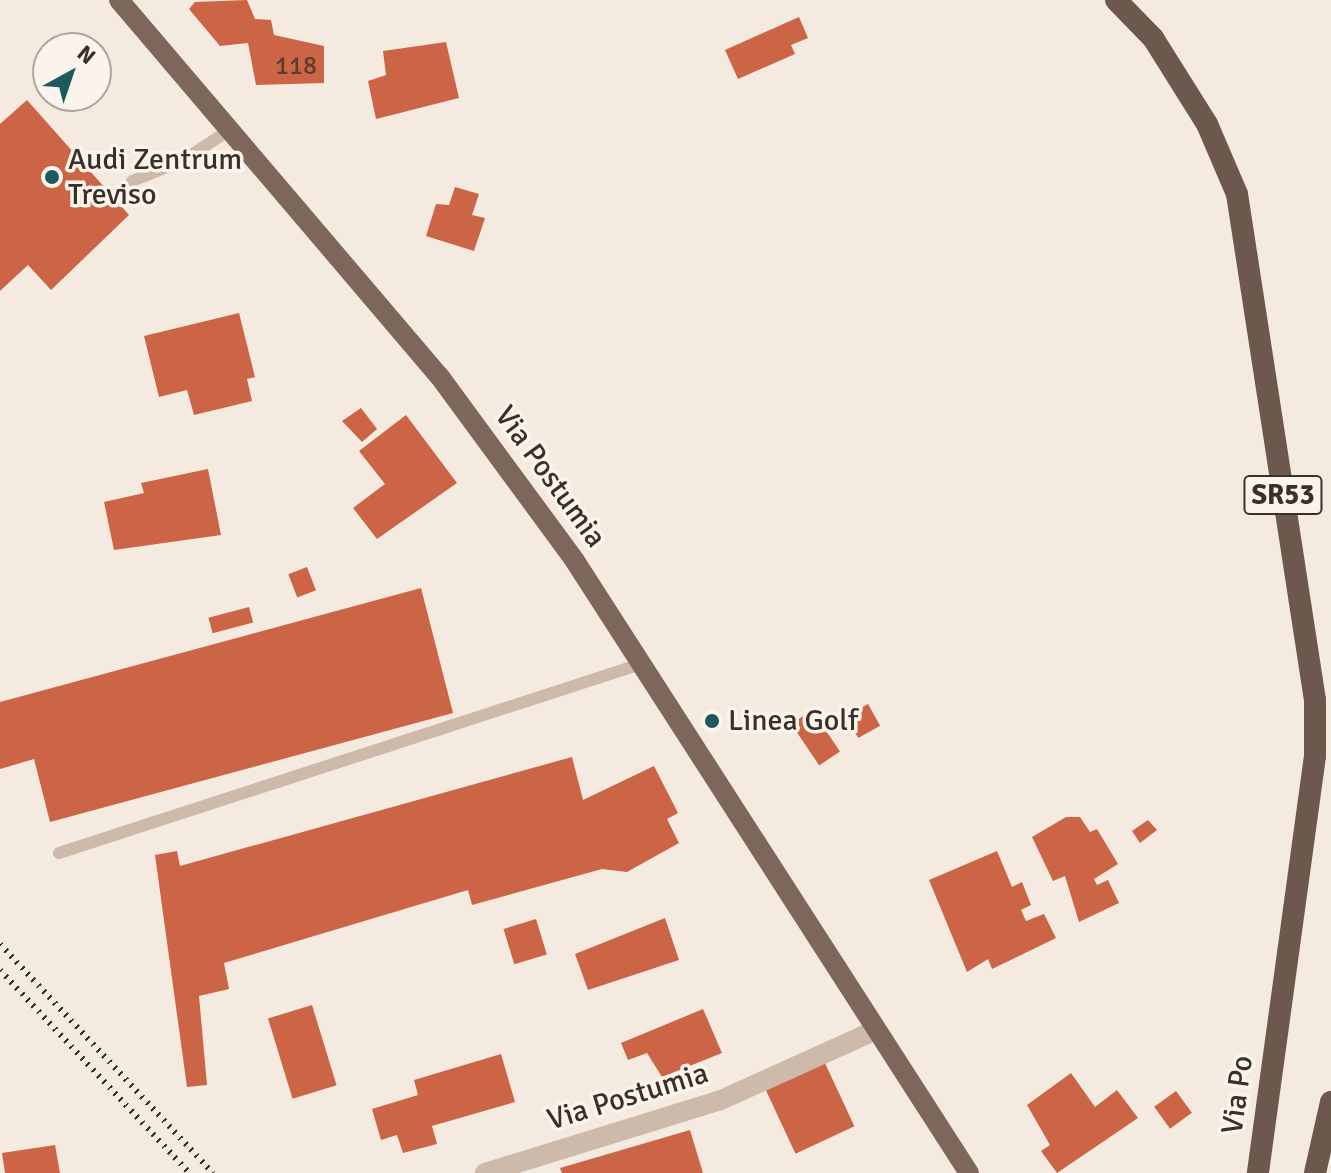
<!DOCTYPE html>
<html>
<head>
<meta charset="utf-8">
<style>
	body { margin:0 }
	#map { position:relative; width:1331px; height:1173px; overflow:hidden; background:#f4eadf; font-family:Signika,sans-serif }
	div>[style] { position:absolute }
	.building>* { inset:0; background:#cb6546; transform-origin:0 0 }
	.service>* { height:12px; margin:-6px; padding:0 6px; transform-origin:6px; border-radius:6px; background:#cdbaaa }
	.minor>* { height:20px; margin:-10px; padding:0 10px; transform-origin:10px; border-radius:10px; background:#cdbaaa }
	.primary>* { height:20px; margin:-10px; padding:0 10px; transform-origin:10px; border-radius:10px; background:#7d665a }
	.trunk>* { height:22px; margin:-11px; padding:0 11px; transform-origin:11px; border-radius:11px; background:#6c584d }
	.rail>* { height:6px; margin-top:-3px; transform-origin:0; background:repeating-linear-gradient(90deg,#3a2f2a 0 2px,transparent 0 8px) }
	.dots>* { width:22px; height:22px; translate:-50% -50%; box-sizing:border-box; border:4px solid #fbf4ec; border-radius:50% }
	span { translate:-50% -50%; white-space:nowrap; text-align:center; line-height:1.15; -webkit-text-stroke:7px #fbf4ec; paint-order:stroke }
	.number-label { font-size:26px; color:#5e3c31 }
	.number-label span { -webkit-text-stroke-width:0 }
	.shield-label span { padding:2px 6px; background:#fbf4ec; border:2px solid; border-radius:6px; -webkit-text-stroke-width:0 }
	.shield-label { font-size:28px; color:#3a2f2a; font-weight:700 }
	.poi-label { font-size:30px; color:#3a2f2a }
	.left { translate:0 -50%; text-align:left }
	.street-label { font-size:30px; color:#3a2f2a }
	.north { position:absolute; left:32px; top:32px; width:80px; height:80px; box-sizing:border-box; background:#fbf4ec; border:2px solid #aea59e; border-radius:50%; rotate:40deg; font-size:22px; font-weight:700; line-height:32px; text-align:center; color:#3a2f2a }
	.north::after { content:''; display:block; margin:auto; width:28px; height:36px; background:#1d5a5e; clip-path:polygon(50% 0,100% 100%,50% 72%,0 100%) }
</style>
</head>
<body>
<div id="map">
	<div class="building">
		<div style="clip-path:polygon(247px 0,255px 19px,271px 20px,274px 35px,324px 46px,324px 83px,256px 85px,248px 43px,220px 46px,189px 9px,195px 2px)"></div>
		<div style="clip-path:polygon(799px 17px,808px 38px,791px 45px,795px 54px,738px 79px,725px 50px)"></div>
		<div style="clip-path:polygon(446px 42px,459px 98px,376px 119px,368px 81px,386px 75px,383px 51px)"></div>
		<div style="clip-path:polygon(27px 100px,129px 215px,51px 290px,28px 265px,0 291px,0 124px)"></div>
		<div style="clip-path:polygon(455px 187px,479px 194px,472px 215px,485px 218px,474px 251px,426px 236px,436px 204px,449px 205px)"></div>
		<div style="clip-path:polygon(239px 313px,255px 377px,247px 379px,252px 401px,194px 415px,187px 390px,159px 397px,144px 336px)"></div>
		<div style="clip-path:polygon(361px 408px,377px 429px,362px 442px,342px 421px)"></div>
		<div style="clip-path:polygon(406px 415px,457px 483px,377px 539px,353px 508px,385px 484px,359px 451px)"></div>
		<div style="clip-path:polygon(208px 469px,221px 535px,114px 550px,104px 502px,144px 493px,141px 483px)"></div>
		<div style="left:307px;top:567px;width:25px;height:20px;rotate:69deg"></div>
		<div style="clip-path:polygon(421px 588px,453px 713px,50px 822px,34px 759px,0 769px,0 702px)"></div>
		<div style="left:249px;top:607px;width:16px;height:42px;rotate:75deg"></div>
		<div style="left:868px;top:704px;width:25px;height:25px;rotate:61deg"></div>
		<div style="left:812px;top:710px;width:50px;height:25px;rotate:56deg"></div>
		<div style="clip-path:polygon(572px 757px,583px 800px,654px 766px,678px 813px,667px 819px,679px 843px,627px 872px,602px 869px,472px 905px,468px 890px,224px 963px,229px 989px,199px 996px,207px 1085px,187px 1087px,155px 855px,177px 851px,180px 866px)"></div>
		<div style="clip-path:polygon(1066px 817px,1080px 817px,1090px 832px,1097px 829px,1118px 864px,1094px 879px,1097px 885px,1108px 880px,1119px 903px,1079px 922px,1065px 876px,1053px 881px,1032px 837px)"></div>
		<div style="clip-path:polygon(1148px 820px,1157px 830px,1140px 843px,1132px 831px)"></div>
		<div style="clip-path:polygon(997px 851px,1012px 887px,1022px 882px,1031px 905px,1021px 910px,1026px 921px,1044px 914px,1056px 938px,992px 969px,988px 959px,967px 972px,929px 880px)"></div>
		<div style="clip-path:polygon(665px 918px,679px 960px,588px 990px,575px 954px)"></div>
		<div style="left:536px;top:919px;width:37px;height:34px;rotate:73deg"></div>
		<div style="left:312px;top:1005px;width:84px;height:46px;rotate:73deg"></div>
		<div style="clip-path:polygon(703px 1009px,722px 1053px,662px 1077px,647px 1053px,628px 1060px,621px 1043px)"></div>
		<div style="clip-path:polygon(501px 1054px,515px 1102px,432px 1126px,437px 1144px,403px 1153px,397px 1135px,381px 1140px,372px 1109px,418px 1095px,414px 1080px)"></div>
		<div style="left:824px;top:1061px;width:72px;height:65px;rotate:65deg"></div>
		<div style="clip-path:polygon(1071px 1073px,1095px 1107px,1117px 1090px,1138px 1118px,1057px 1173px,1041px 1151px,1050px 1145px,1027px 1105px)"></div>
		<div style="left:1176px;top:1091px;width:27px;height:27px;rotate:54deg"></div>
		<div style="clip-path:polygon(690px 1130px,703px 1173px,562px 1173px,560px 1168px)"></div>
		<div style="clip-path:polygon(55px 1145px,60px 1173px,5px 1173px,2px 1153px)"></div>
	</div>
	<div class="service">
		<div style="left:132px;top:181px;width:54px;rotate:-21.8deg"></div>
		<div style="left:182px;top:161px;width:59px;rotate:-33.1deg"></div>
		<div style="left:59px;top:853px;width:615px;rotate:-17.99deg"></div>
	</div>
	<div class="minor">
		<div style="left:485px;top:1173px;width:247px;rotate:-17.2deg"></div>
		<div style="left:721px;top:1100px;width:168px;rotate:-24.3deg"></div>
	</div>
	<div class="primary">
		<div style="left:119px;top:0;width:495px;rotate:49.6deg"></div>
		<div style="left:440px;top:377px;width:228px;rotate:53.7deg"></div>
		<div style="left:575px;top:561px;width:728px;rotate:57.23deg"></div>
	</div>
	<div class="trunk">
		<div style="left:1116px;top:0;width:53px;rotate:45.8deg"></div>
		<div style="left:1153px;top:38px;width:102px;rotate:57.9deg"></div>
		<div style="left:1207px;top:124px;width:76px;rotate:66.8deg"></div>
		<div style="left:1237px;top:194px;width:512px;rotate:81.24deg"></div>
		<div style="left:1315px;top:700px;width:56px;rotate:90deg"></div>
		<div style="left:1315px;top:756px;width:421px;rotate:97.8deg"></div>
		<div style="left:1315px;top:1173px;width:73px;rotate:-77.3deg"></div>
	</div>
	<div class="rail">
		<div style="left:0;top:944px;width:313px;rotate:47.1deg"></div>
		<div style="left:0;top:970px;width:277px;rotate:47deg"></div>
	</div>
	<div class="dots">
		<div style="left:52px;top:177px;background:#1d5a5e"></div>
		<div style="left:712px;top:721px;background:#1d5a5e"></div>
	</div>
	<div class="number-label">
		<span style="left:296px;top:67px">118</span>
	</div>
	<div class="shield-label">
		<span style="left:1283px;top:495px">SR53</span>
	</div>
	<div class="poi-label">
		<span class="left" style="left:68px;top:177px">Audi Zentrum<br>Treviso</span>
		<span class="left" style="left:728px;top:721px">Linea Golf</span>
	</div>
	<div class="street-label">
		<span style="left:550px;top:477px;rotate:54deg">Via Postumia</span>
		<span style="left:1238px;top:1095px;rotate:-82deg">Via Po</span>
		<span style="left:628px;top:1097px;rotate:-17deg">Via Postumia</span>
	</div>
	<div class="north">N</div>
</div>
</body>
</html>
